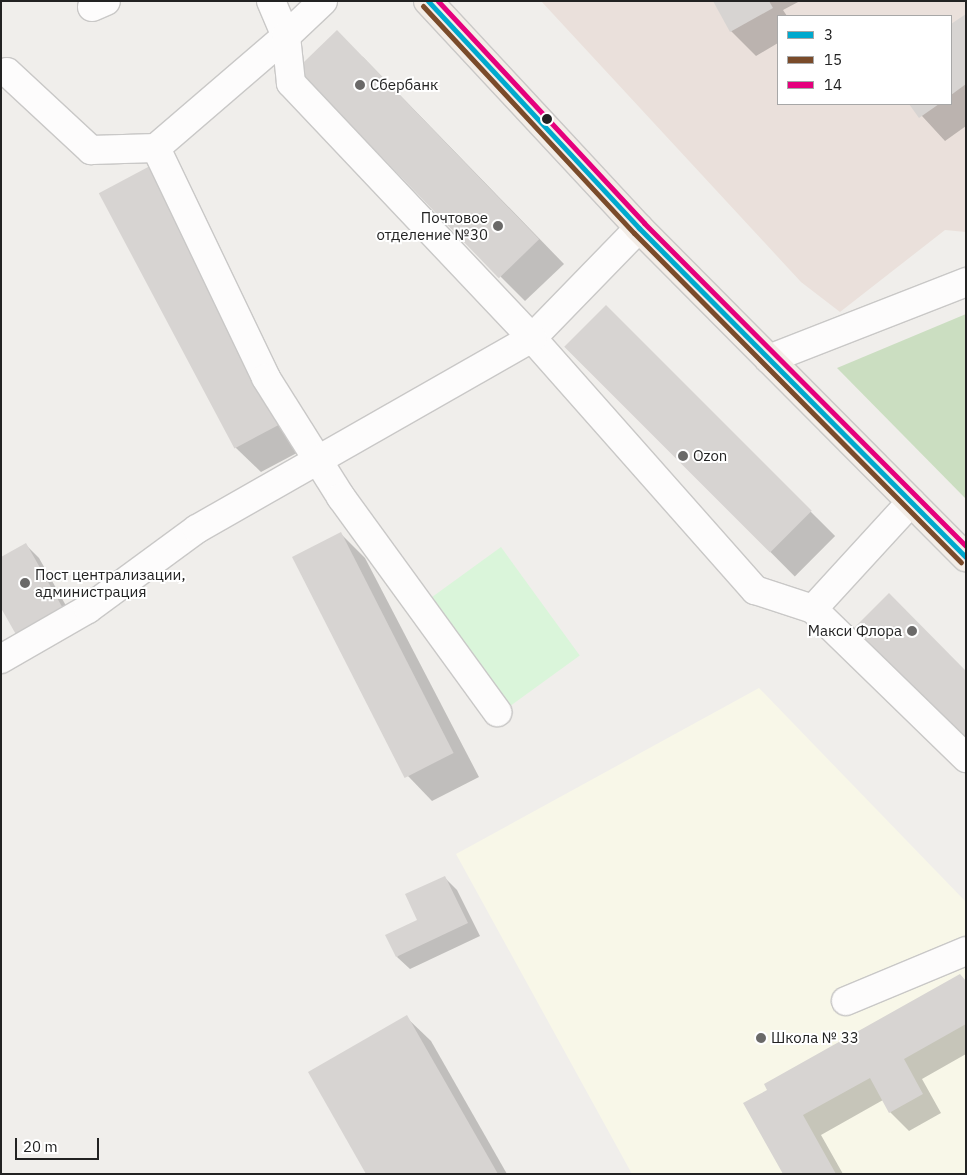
<!DOCTYPE html>
<html>
<head>
<meta charset="utf-8">
<style>
	body { margin:0 }
	#map { position:relative; width:967px; height:1175px; overflow:hidden; background:#f0eeeb; font-family:"IBM Plex Sans",sans-serif }
	div>[style] { position:absolute }
	.education>* { inset:0; background:#f8f7e8 }
	.military>* { inset:0; background:#eae0db }
	.forest>* { inset:0; background:#cbdec1 }
	.park>* { inset:0; background:#daf5da; transform-origin:0 0 }
	.shadow>* { inset:0; background:#0003; transform-origin:0 0 }
	.building>* { inset:0; background:#d7d4d2; transform-origin:0 0 }
	.roads { filter:drop-shadow(1px 0 #c9c8c7) drop-shadow(-1px 0 #c9c8c7) drop-shadow(0 1px #c9c8c7) drop-shadow(0 -1px #c9c8c7) }
	.minor>* { height:28px; margin:-14px; padding:0 14px; transform-origin:14px; border-radius:14px; background:#fdfcfc }
	.major>* { height:28px; margin:-14px; padding:0 14px; transform-origin:14px; border-radius:14px; background:#f3ede7 }
	.bus-1>* { height:5px; margin:-2.5px; padding:0 2.5px; transform-origin:2.5px; border-radius:2.5px; background:#00a9ce }
	.bus-2>* { height:5px; margin:-2.5px; padding:0 2.5px; transform-origin:2.5px; border-radius:2.5px; background:#7a4b2a }
	.bus-3>* { height:5px; margin:-2.5px; padding:0 2.5px; transform-origin:2.5px; border-radius:2.5px; background:#e5007d }
	.dots>* { width:14px; height:14px; translate:-50% -50%; box-sizing:border-box; border:2px solid #fff; border-radius:50% }
	span { translate:-50% -50%; white-space:nowrap; text-align:center; line-height:1.15; -webkit-text-stroke:4px #fff; paint-order:stroke }
	.poi-label { font-size:15px; color:#222 }
	.left { translate:0 -50%; text-align:left }
	.right { translate:-100% -50%; text-align:right }
	.frame { position:absolute; inset:0; border:2px solid #222; pointer-events:none }
	.legend { position:absolute; left:777px; top:15px; width:175px; height:90px; box-sizing:border-box; background:#fff; border:1px solid #a7a7a7; margin:0; padding:6px 9px; list-style:none; font-size:15px; color:#222 }
	.legend li { display:flex; align-items:center; gap:10px; height:25px }
	.legend b { width:25px; border:1px solid #a7a7a7 }
	.scale { position:absolute; left:15px; top:1138px; width:84px; height:22px; box-sizing:border-box; border:2px solid #222; border-top:0; padding-left:6px; font-size:15px; line-height:18px; white-space:nowrap; color:#222; -webkit-text-stroke:4px #fff; paint-order:stroke }
</style>
</head>
<body>
<div id="map">
	<div class="education">
		<div style="clip-path:polygon(759px 688px,966px 902px,966px 1174px,632px 1174px,456px 854px)"></div>
	</div>
	<div class="military">
		<div style="clip-path:polygon(evenodd,541px 1px,966px 1px,966px 232px,945px 230px,840px 312px,801px 282px,541px 1px,778px 16px,951px 16px,951px 104px,778px 104px,778px 16px)"></div>
	</div>
	<div class="forest">
		<div style="clip-path:polygon(966px 314px,966px 499px,837px 368px)"></div>
	</div>
	<div class="park">
		<div style="left:501px;top:547px;width:134px;height:86px;rotate:54deg"></div>
	</div>
	<div class="shadow">
		<div style="clip-path:polygon(714px 1px,800px 1px,783px 10px,787px 16px,778px 16px,778px 43px,756px 56px,731px 31px)"></div>
		<div style="clip-path:polygon(966px 15px,966px 126px,945px 141px,911px 104px,951px 104px,951px 26px)"></div>
		<div style="clip-path:polygon(362px 56px,564px 264px,525px 301px,501px 277px)"></div>
		<div style="clip-path:polygon(101px 194px,310px 446px,261px 472px,236px 448px)"></div>
		<div style="left:606px;top:307px;width:324px;height:57px;rotate:45deg"></div>
		<div style="clip-path:polygon(340px 533px,365px 558px,479px 777px,432px 801px,408px 776px)"></div>
		<div style="clip-path:polygon(26px 545px,39px 558px,77px 625px,32px 650px)"></div>
		<div style="clip-path:polygon(444px 877px,457px 890px,480px 936px,410px 969px,397px 957px)"></div>
		<div style="clip-path:polygon(966px 981px,966px 1054px,922px 1079px,941px 1113px,909px 1131px,890px 1112px,883px 1100px,821px 1135px,843px 1174px,784px 1174px,745px 1104px)"></div>
		<div style="clip-path:polygon(406px 1017px,431px 1041px,507px 1174px,368px 1174px)"></div>
	</div>
	<div class="building">
		<div style="clip-path:polygon(713px 1px,769px 1px,773px 8px,730px 32px)"></div>
		<div style="clip-path:polygon(966px 14px,966px 84px,951px 95px,951px 24px)"></div>
		<div style="left:337px;top:30px;width:291px;height:56px;rotate:46deg"></div>
		<div style="clip-path:polygon(909px 104px,939px 104px,919px 118px)"></div>
		<div style="left:150px;top:166px;width:289px;height:58px;rotate:62deg"></div>
		<div style="left:606px;top:305px;width:291px;height:59px;rotate:45deg"></div>
		<div style="left:341px;top:532px;width:248px;height:55px;rotate:63deg"></div>
		<div style="clip-path:polygon(26px 543px,65px 612px,18px 638px,1px 608px,1px 557px)"></div>
		<div style="clip-path:polygon(889px 593px,966px 671px,966px 750px,850px 632px)"></div>
		<div style="clip-path:polygon(445px 876px,468px 923px,396px 957px,385px 935px,417px 920px,405px 894px)"></div>
		<div style="clip-path:polygon(960px 974px,966px 981px,966px 1024px,904px 1059px,923px 1094px,889px 1113px,870px 1078px,803px 1115px,836px 1174px,783px 1174px,743px 1103px,767px 1090px,764px 1084px)"></div>
		<div style="clip-path:polygon(407px 1015px,498px 1174px,366px 1174px,308px 1072px)"></div>
	</div>
	<div class="roads">
		<div class="minor">
			<div style="left:271px;top:1px;width:38px;rotate:67deg"></div>
			<div style="left:286px;top:36px;width:172px;rotate:139.3deg"></div>
			<div style="left:156px;top:148px;width:255px;rotate:64.4deg"></div>
			<div style="left:266px;top:378px;width:141px;rotate:57.8deg"></div>
			<div style="left:341px;top:497px;width:266px;rotate:54deg"></div>
			<div style="left:92px;top:7px;width:15px;rotate:-23deg"></div>
			<div style="left:7px;top:72px;width:115px;rotate:42.9deg"></div>
			<div style="left:91px;top:150px;width:65px;rotate:-1.8deg"></div>
			<div style="left:639px;top:228px;width:153px;rotate:134.2deg"></div>
			<div style="left:532px;top:338px;width:337px;rotate:48.5deg"></div>
			<div style="left:755px;top:590px;width:61px;rotate:18.1deg"></div>
			<div style="left:769px;top:359px;width:212px;rotate:-21.3deg"></div>
			<div style="left:911px;top:502px;width:145px;rotate:132.5deg"></div>
			<div style="left:813px;top:609px;width:214px;rotate:44.2deg"></div>
			<div style="left:1px;top:659px;width:100px;rotate:-29.9deg"></div>
			<div style="left:88px;top:609px;width:135px;rotate:-36.3deg"></div>
			<div style="left:197px;top:529px;width:386px;rotate:-29.7deg"></div>
			<div style="left:532px;top:338px;width:351px;rotate:-133.4deg"></div>
			<div style="left:291px;top:83px;width:47px;rotate:-96.1deg"></div>
			<div style="left:286px;top:36px;width:51px;rotate:-43.4deg"></div>
			<div style="left:846px;top:1001px;width:130px;rotate:-22.6deg"></div>
		</div>
		<div class="major">
			<div style="left:428px;top:1px;width:310px;rotate:47.1deg"></div>
			<div style="left:639px;top:228px;width:464px;rotate:45.2deg"></div>
		</div>
	</div>
	<div class="bus-1">
		<div style="left:428px;top:1px;width:310px;rotate:47.1deg"></div>
		<div style="left:639px;top:228px;width:464px;rotate:45.2deg"></div>
	</div>
	<div class="bus-2">
		<div style="left:423px;top:6px;width:310px;rotate:47.1deg"></div>
		<div style="left:634px;top:233px;width:464px;rotate:45.2deg"></div>
	</div>
	<div class="bus-3">
		<div style="left:438px;top:1px;width:303px;rotate:47.1deg"></div>
		<div style="left:644px;top:223px;width:456px;rotate:45.1deg"></div>
	</div>
	<div class="dots">
		<div style="left:360px;top:85px;background:#6a6968"></div>
		<div style="left:547px;top:119px;background:#222"></div>
		<div style="left:498px;top:226px;background:#6a6968"></div>
		<div style="left:683px;top:456px;background:#6a6968"></div>
		<div style="left:25px;top:583px;background:#6a6968"></div>
		<div style="left:912px;top:631px;background:#6a6968"></div>
		<div style="left:761px;top:1038px;background:#6a6968"></div>
	</div>
	<div class="poi-label">
		<span class="left" style="left:370px;top:85px">Сбербанк</span>
		<span class="right" style="left:488px;top:226px">Почтовое<br>отделение №30</span>
		<span class="left" style="left:693px;top:456px">Ozon</span>
		<span class="left" style="left:35px;top:583px">Пост централизации,<br>администрация</span>
		<span class="right" style="left:902px;top:631px">Макси Флора</span>
		<span class="left" style="left:771px;top:1038px">Школа № 33</span>
	</div>
	<div class="frame"></div>
	<ul class="legend">
	<li><b style="height:6px;background:#00a9ce"></b>3</li>
	<li><b style="height:6px;background:#7a4b2a"></b>15</li>
	<li><b style="height:6px;background:#e5007d"></b>14</li>
	</ul>
	<div class="scale">20 m</div>
</div>
</body>
</html>
